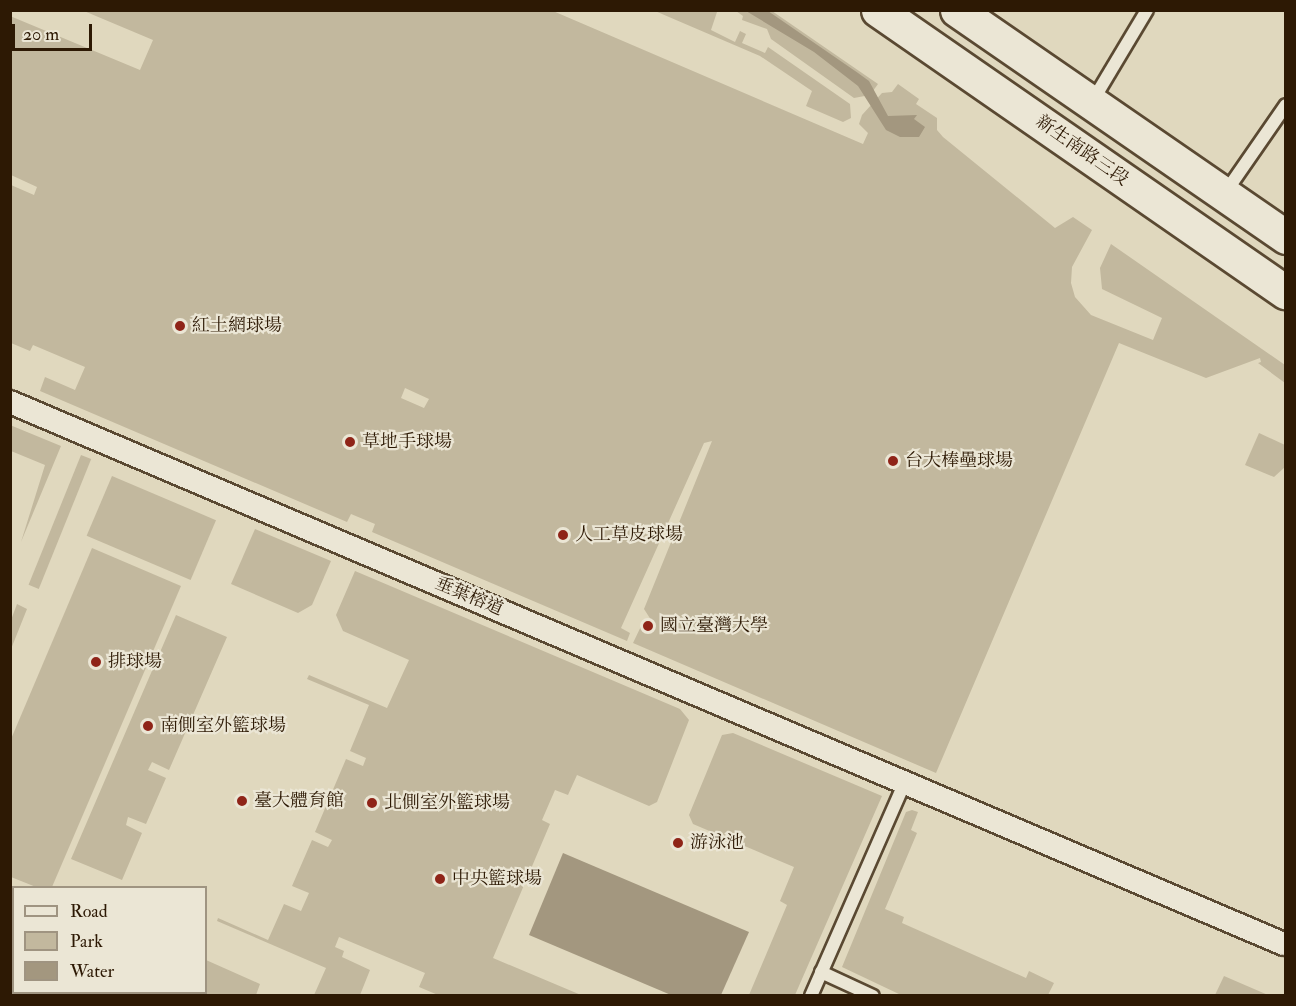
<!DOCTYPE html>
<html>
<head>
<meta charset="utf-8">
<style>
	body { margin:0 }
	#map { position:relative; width:1296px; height:1006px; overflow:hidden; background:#e0d8be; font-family:"IM FELL Double Pica","Noto Serif TC",serif }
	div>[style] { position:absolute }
	.green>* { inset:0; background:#c2b89e; transform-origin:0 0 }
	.water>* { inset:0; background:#a3977f }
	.roads { filter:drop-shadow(2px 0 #5a4932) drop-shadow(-2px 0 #5a4932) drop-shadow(0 2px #5a4932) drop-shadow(0 -2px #5a4932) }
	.lane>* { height:12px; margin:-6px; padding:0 6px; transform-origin:6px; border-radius:6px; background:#ebe6d5 }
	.street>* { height:22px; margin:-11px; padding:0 11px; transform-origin:11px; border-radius:11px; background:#ebe6d5 }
	.secondary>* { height:33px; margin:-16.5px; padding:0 16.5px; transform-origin:16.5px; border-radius:16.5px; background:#ebe6d5 }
	.dots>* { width:16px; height:16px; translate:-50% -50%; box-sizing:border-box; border:3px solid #ebe6d5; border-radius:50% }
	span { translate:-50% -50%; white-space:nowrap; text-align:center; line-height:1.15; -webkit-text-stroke:4.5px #ebe6d5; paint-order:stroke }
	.street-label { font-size:18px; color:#2d1904 }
	.poi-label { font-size:18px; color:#2d1904 }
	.left { translate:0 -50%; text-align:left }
	.frame { position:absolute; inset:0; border:12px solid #2d1904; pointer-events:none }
	.legend { position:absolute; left:12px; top:886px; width:195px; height:108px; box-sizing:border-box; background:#ebe6d5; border:2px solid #9f9481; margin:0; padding:8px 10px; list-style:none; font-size:18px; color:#2d1904 }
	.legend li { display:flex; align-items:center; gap:12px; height:30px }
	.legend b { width:30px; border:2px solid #9f9481 }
	.scale { position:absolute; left:12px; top:24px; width:80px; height:27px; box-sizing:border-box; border:3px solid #2d1904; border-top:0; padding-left:8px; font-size:18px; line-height:21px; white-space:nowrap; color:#2d1904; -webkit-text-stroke:4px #ebe6d5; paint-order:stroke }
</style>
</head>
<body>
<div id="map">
	<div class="green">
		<div style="clip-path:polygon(evenodd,84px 11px,553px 11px,863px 144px,868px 133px,859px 124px,862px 115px,882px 93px,892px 92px,898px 84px,919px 99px,916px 104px,937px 118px,937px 130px,943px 137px,1055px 228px,1073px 217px,1092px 230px,1072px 267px,1071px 283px,1075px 297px,1091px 315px,1153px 340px,1162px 318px,1102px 289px,1100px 268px,1111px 244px,1285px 365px,1285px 383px,1258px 363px,1261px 362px,1260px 358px,1206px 378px,1119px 343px,936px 773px,633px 643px,644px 620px,653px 623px,644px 609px,712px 441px,704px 443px,621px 628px,630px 633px,627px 641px,372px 532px,375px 524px,351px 514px,347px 522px,40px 391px,45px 377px,75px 390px,85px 367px,33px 345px,30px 351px,11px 343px,11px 185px,34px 195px,37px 187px,11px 175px,10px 16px,140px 70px,153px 40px,84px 11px,405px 388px,429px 399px,424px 408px,401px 398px,405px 388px)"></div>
		<div style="clip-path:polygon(655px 11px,713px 11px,717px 12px,711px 30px,735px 42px,740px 31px,746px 34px,742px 43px,765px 53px,768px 47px,850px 104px,851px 118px,843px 122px,806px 106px,812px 91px,760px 56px)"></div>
		<div style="clip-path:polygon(736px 11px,772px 11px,878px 84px,870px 95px,854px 98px,771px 39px,767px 29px,742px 20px,743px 16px)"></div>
		<div style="clip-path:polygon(10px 425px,61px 446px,21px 542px,45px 465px,11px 451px)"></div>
		<div style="clip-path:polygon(1259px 433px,1285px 445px,1285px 467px,1274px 477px,1245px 465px)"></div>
		<div style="left:81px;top:455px;width:11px;height:140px;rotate:22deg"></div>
		<div style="left:112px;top:476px;width:113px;height:65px;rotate:23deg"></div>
		<div style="clip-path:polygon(255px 529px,331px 561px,312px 605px,298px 613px,231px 584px)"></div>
		<div style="clip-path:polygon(92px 548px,181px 586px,52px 887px,36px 887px,11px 877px,11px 739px)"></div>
		<div style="clip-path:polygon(355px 571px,680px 709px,689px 720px,657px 802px,649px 806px,577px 775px,568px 795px,555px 790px,542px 820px,550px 824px,493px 958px,581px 995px,438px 995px,419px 987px,425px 973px,339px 937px,335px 947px,344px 951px,342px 957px,370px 970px,360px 995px,314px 995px,326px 968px,217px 921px,218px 918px,268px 940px,284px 904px,301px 911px,309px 893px,292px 886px,312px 840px,328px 847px,332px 840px,315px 832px,346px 759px,363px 766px,366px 758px,350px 751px,369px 705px,307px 679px,309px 675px,387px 708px,409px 660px,343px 631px,336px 615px)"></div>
		<div style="clip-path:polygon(17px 604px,27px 609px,11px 649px,11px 620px)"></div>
		<div style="clip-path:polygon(176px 615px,227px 637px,169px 770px,152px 762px,148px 770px,166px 778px,146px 824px,128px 817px,126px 825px,142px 833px,122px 880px,71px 859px)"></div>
		<div style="clip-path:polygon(733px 733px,882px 796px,795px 995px,749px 995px,787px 905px,780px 901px,794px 867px,693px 824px,689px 815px,722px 735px)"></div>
		<div style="clip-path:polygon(912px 810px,918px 812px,911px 830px,917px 833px,885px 909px,904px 917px,902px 923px,1026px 978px,1029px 971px,1054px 983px,1048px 995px,901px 995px,842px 967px,906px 812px)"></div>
		<div style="clip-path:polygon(11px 911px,14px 913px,14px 996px,10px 995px)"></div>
		<div style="clip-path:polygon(206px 960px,260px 984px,256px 995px,23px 995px,206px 992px)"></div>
		<div style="clip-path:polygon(1224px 976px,1268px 995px,1215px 995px)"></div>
	</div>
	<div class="water">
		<div style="clip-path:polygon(746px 11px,768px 11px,858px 73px,869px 81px,888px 116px,917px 115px,914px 119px,925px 127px,919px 137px,900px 137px,886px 130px,858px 86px,814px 52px)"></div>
		<div style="clip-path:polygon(563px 853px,749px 932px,721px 995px,671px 995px,529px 935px)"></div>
	</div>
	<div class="roads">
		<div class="lane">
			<div style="left:1092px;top:102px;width:107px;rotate:-59.1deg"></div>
			<div style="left:1225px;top:193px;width:107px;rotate:-55.3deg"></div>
			<div style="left:821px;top:972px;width:57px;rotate:24.8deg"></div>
			<div style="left:811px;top:996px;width:234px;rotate:-66.3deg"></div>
		</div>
		<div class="street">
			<div style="left:10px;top:402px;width:1384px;rotate:23.05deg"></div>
		</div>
		<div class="secondary">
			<div style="left:878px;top:10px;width:496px;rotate:34.7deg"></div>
			<div style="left:957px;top:10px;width:400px;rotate:34.6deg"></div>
		</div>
	</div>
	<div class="dots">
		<div style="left:180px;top:326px;background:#8f2418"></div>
		<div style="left:350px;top:442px;background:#8f2418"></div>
		<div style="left:893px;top:461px;background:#8f2418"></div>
		<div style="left:563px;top:535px;background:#8f2418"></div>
		<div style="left:648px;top:626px;background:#8f2418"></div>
		<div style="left:96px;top:662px;background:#8f2418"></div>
		<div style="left:148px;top:726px;background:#8f2418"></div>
		<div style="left:242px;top:801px;background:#8f2418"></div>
		<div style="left:372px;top:803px;background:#8f2418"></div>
		<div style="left:678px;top:843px;background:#8f2418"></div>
		<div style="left:440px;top:879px;background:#8f2418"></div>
	</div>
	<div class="street-label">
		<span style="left:1082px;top:151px;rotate:35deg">新生南路三段</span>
		<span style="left:469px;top:597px;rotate:23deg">垂葉榕道</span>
	</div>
	<div class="poi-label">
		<span class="left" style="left:192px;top:326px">紅土網球場</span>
		<span class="left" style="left:362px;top:442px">草地手球場</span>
		<span class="left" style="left:905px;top:461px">台大棒壘球場</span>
		<span class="left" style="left:575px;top:535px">人工草皮球場</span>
		<span class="left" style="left:660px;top:626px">國立臺灣大學</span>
		<span class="left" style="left:108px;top:662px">排球場</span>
		<span class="left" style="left:160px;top:726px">南側室外籃球場</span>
		<span class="left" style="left:254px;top:801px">臺大體育館</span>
		<span class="left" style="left:384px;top:803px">北側室外籃球場</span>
		<span class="left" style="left:690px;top:843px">游泳池</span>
		<span class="left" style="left:452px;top:879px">中央籃球場</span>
	</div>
	<div class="frame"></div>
	<ul class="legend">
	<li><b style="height:8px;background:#ebe6d5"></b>Road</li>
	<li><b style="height:16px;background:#c2b89e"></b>Park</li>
	<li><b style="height:16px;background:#a3977f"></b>Water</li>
	</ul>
	<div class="scale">20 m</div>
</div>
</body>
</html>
